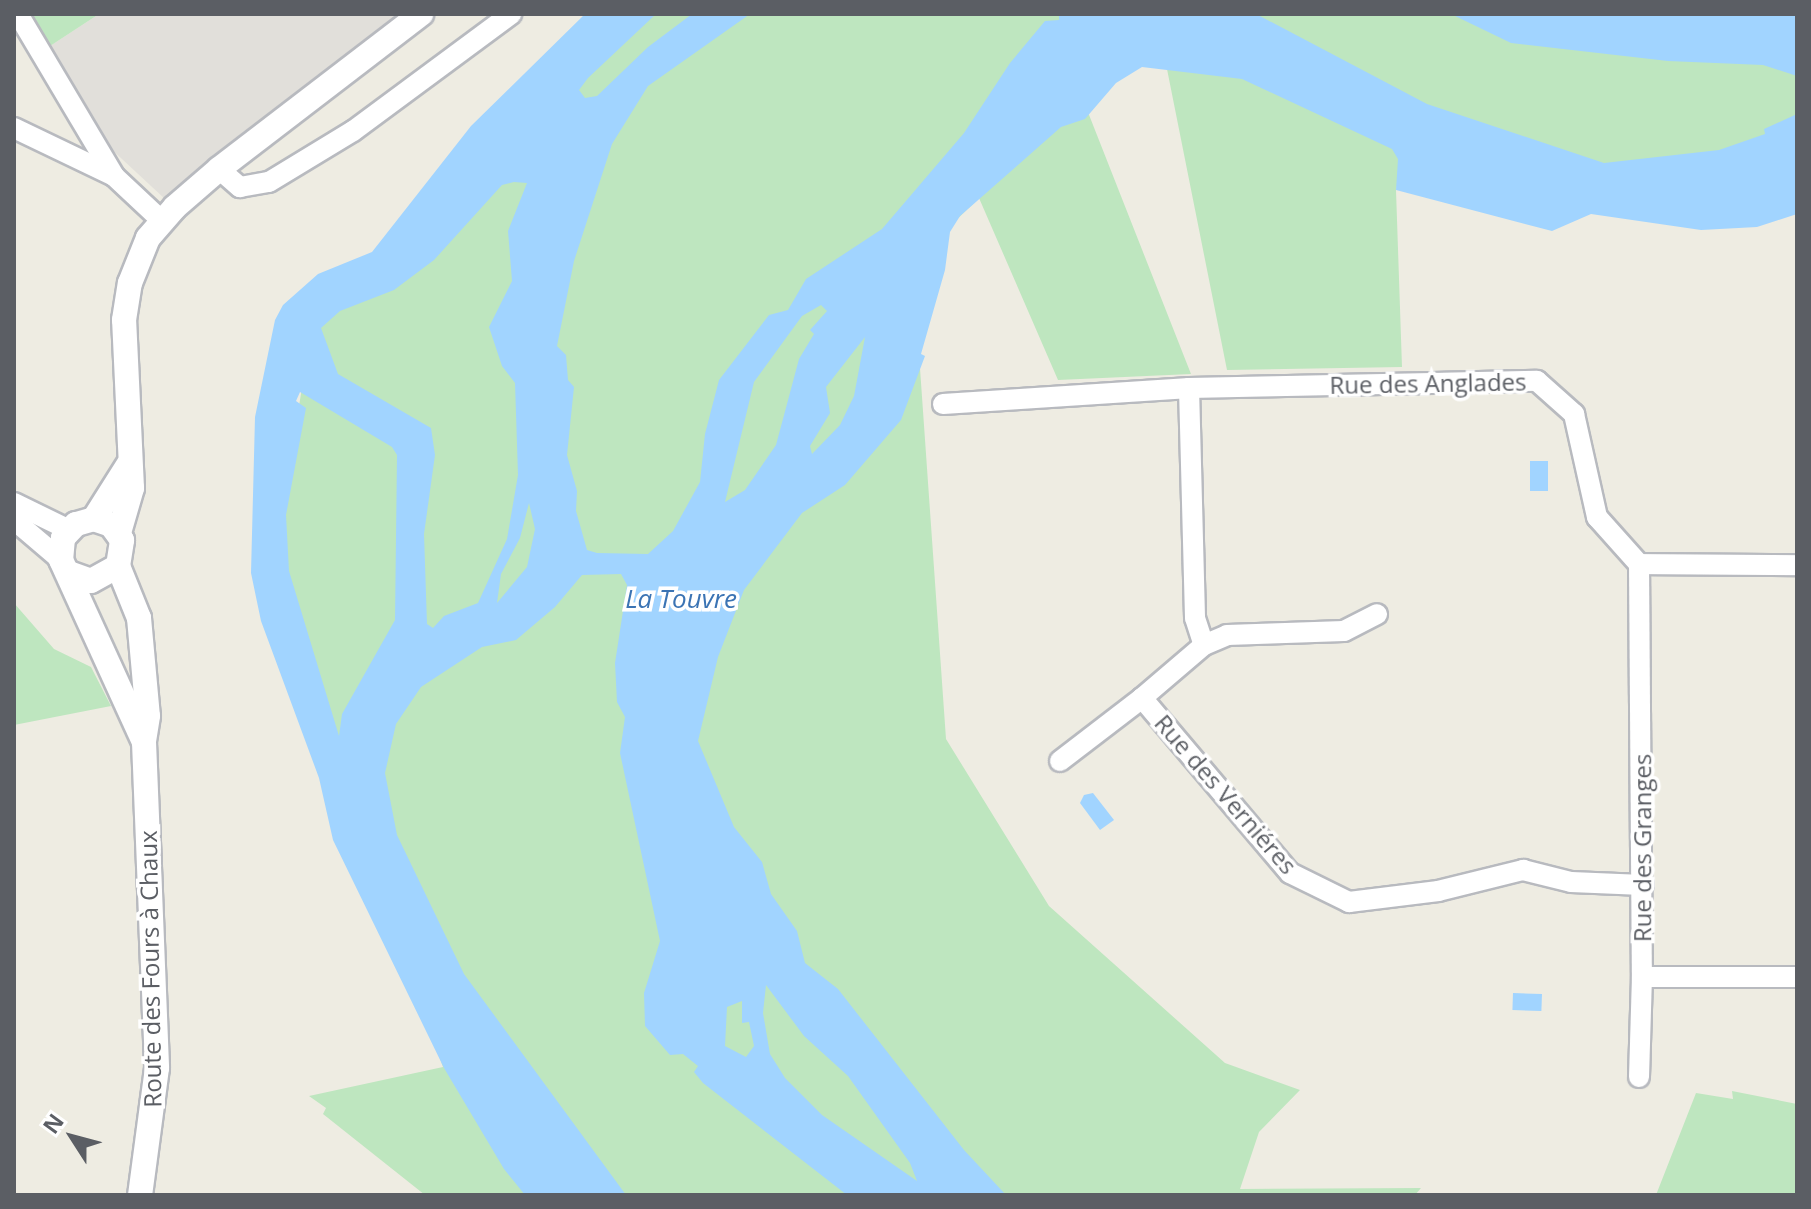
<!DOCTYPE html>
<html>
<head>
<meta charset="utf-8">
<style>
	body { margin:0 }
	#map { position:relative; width:1811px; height:1209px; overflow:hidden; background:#eeece2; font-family:"Open Sans",sans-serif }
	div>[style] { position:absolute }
	.industrial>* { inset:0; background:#e1dfda }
	.green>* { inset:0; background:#bee6bf }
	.water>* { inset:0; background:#a1d4ff; transform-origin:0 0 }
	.roads { filter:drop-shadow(2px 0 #b8babf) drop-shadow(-2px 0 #b8babf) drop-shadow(0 2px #b8babf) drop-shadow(0 -2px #b8babf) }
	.minor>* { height:20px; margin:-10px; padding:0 10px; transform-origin:10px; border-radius:10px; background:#fff }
	.tertiary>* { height:24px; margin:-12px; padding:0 12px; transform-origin:12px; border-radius:12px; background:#fff }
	span { translate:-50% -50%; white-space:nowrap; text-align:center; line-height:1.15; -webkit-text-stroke:7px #fff; paint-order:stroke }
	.street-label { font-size:24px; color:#5b5e64 }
	.water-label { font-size:26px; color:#3b74b4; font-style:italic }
	.frame { position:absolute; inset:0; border:16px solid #5b5e64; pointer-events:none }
	.north { position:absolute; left:32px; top:1097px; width:80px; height:80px; -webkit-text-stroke:6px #fff; paint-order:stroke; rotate:306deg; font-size:22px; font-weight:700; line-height:32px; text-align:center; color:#5b5e64 }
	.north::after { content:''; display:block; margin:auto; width:28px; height:36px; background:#5b5e64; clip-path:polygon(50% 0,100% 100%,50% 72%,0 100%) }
</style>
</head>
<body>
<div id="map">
	<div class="industrial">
		<div style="clip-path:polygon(99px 14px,404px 14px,165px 199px,94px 133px,47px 48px)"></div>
	</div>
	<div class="green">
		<div style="clip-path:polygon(28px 14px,99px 14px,47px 48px)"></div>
		<div style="clip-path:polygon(628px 14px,1788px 14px,1797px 26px,1797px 168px,1716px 205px,1412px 126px,1396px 190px,1402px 367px,1227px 370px,1162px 44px,1082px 97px,1191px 374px,1058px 380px,979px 198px,946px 230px,919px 354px,946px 739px,1049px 906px,1225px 1063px,1300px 1090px,1259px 1132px,1240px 1189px,1421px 1188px,1415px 1195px,425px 1195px,323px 1114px,326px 1108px,309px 1096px,443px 1067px,289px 642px,276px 542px,314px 317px)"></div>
		<div style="clip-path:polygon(14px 603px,54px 649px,91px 667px,111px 706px,14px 725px)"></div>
		<div style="clip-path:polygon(1732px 1091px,1797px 1104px,1797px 1195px,1656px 1195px,1696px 1093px,1733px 1099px)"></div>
	</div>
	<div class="water">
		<div style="clip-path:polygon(evenodd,585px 14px,656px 14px,588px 78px,579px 90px,585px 98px,597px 96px,648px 47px,692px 14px,750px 14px,648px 86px,612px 144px,574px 261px,557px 346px,566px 355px,568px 380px,574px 387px,567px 455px,577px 491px,576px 511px,587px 550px,597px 553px,648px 554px,673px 531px,700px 482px,705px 434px,719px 380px,769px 315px,788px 310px,806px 279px,882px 229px,964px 133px,1010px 63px,1045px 21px,1059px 20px,1059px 14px,1256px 14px,1427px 104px,1604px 163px,1719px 150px,1765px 134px,1764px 129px,1797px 114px,1797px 214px,1757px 227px,1701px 230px,1591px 214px,1552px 231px,1396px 190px,1398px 159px,1392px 149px,1242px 79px,1142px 67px,1116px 83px,1085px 119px,1061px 127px,960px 216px,950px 232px,945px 270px,921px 354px,925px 356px,901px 420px,845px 485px,802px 513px,744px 590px,718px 657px,698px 741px,734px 827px,762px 862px,771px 894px,797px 931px,805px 963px,838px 989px,964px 1150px,1006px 1195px,847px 1195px,703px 1083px,694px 1072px,698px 1066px,683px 1054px,670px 1055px,645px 1026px,644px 993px,660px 941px,620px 753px,625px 717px,617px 702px,615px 663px,627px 585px,621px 574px,582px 575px,555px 607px,516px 640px,482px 647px,421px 687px,396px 724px,385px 773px,397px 835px,464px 974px,626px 1195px,525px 1195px,504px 1169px,444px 1068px,333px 840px,319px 778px,261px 621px,251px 573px,255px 417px,275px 320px,283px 305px,318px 274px,372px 252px,471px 126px,585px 14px,514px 182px,527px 183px,508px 231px,512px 281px,489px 327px,502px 366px,515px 383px,518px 475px,507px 539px,478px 603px,444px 616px,433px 628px,427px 624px,424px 534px,435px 455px,431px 428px,338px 374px,321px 328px,340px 311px,394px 290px,434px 260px,502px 185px,514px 182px,585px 14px,821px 305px,827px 311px,810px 330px,814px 334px,799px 359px,776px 445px,745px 490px,725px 502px,754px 382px,802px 316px,821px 305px,585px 14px,865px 337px,854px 396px,840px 425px,812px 454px,810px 446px,830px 413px,826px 387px,865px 337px,585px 14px,300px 392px,392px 447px,397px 455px,395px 620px,342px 714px,339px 736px,289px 571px,286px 515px,306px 408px,296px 401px,300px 392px,585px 14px,529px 503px,535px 529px,527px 567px,497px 603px,501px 574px,520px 538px,529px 503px,585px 14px,766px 985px,804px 1036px,848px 1076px,910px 1163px,917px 1181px,822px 1115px,785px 1078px,770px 1054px,763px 1013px,766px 985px,585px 14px,742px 1001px,742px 1023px,749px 1022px,754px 1046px,746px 1057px,725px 1046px,727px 1007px,742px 1001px)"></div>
		<div style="clip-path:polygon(1451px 14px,1797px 14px,1797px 76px,1763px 65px,1668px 61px,1511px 43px)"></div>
		<div style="left:1530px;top:461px;width:18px;height:30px"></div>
		<div style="clip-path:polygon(1093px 793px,1114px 820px,1100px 830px,1080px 803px,1084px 795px)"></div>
		<div style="left:1513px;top:993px;width:29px;height:17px;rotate:2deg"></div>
	</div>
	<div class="roads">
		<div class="minor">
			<div style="left:18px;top:14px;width:188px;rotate:59.3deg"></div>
			<div style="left:114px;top:176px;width:64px;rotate:43.1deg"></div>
			<div style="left:14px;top:128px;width:111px;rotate:25.6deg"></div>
			<div style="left:219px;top:169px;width:28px;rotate:41deg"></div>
			<div style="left:240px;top:187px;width:29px;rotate:-10deg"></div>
			<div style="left:269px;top:182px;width:98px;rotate:-31.3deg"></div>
			<div style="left:353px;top:131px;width:197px;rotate:-36.5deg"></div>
			<div style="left:1189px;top:388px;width:230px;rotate:88.5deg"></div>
			<div style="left:1195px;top:618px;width:28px;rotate:72deg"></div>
			<div style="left:1204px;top:645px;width:82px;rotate:139.5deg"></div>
			<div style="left:1142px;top:698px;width:229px;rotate:49.8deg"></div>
			<div style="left:1290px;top:873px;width:66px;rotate:26.2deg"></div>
			<div style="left:1349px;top:902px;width:90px;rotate:-7deg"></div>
			<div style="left:1438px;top:891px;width:88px;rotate:-13.9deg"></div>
			<div style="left:1523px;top:870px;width:49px;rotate:14deg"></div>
			<div style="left:1571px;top:882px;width:72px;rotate:2.4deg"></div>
			<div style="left:943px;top:404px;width:247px;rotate:-3.7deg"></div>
			<div style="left:1189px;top:388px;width:348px;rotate:-1.2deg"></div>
			<div style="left:1537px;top:381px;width:50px;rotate:41.7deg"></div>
			<div style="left:1574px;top:414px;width:106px;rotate:77.4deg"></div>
			<div style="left:1597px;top:517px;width:63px;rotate:48.2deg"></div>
			<div style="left:1639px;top:564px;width:158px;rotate:0.4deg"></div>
			<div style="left:14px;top:503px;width:61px;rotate:26.1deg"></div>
			<div style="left:14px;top:520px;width:62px;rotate:40.4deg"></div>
			<div style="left:1639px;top:564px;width:413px;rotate:89.6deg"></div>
			<div style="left:1642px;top:977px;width:155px"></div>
			<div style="left:1204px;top:645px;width:25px;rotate:-23deg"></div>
			<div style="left:1227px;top:635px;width:117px;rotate:-2deg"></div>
			<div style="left:1344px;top:631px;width:37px;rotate:-27deg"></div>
			<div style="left:1060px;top:761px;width:103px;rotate:-37.5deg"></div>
			<div style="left:1639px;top:1077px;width:100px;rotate:-88.3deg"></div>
		</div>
		<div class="tertiary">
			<div style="left:94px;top:519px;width:64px;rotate:-57.8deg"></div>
			<div style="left:119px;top:533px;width:47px;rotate:-73.9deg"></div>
			<div style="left:132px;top:488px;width:168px;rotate:-92.7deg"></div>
			<div style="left:124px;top:320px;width:37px;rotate:-81deg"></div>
			<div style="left:130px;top:283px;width:48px;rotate:-68.2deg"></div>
			<div style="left:148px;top:238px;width:41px;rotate:-48.9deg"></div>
			<div style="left:175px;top:207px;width:58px;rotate:-40.8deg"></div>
			<div style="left:219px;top:169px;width:255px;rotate:-37.5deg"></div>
			<div style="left:118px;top:566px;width:56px;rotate:68deg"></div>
			<div style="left:139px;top:618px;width:98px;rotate:84.8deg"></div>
			<div style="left:148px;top:716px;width:26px;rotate:99deg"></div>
			<div style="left:144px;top:742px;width:326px;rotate:87.7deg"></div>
			<div style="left:157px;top:1068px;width:128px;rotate:97.6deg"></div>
			<div style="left:69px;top:573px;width:23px;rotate:20deg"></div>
			<div style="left:91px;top:581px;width:31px;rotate:-29deg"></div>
			<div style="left:118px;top:566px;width:26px;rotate:-81deg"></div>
			<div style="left:122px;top:540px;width:19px;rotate:-126deg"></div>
			<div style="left:111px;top:525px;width:18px;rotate:-161deg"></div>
			<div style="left:94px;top:519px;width:19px;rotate:164deg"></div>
			<div style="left:76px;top:524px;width:19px;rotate:133deg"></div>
			<div style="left:63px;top:538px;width:22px;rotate:95deg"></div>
			<div style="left:61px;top:560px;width:198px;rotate:65.5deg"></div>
		</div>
	</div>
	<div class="street-label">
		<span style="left:1428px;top:383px;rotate:-1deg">Rue des Anglades</span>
		<span style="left:1226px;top:794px;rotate:49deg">Rue des Verniéres</span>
		<span style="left:1642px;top:848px;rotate:-90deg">Rue des Granges</span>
		<span style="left:150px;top:969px;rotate:-91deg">Route des Fours à Chaux</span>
	</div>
	<div class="water-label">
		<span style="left:681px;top:599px">La Touvre</span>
	</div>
	<div class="frame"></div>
	<div class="north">N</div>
</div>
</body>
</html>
